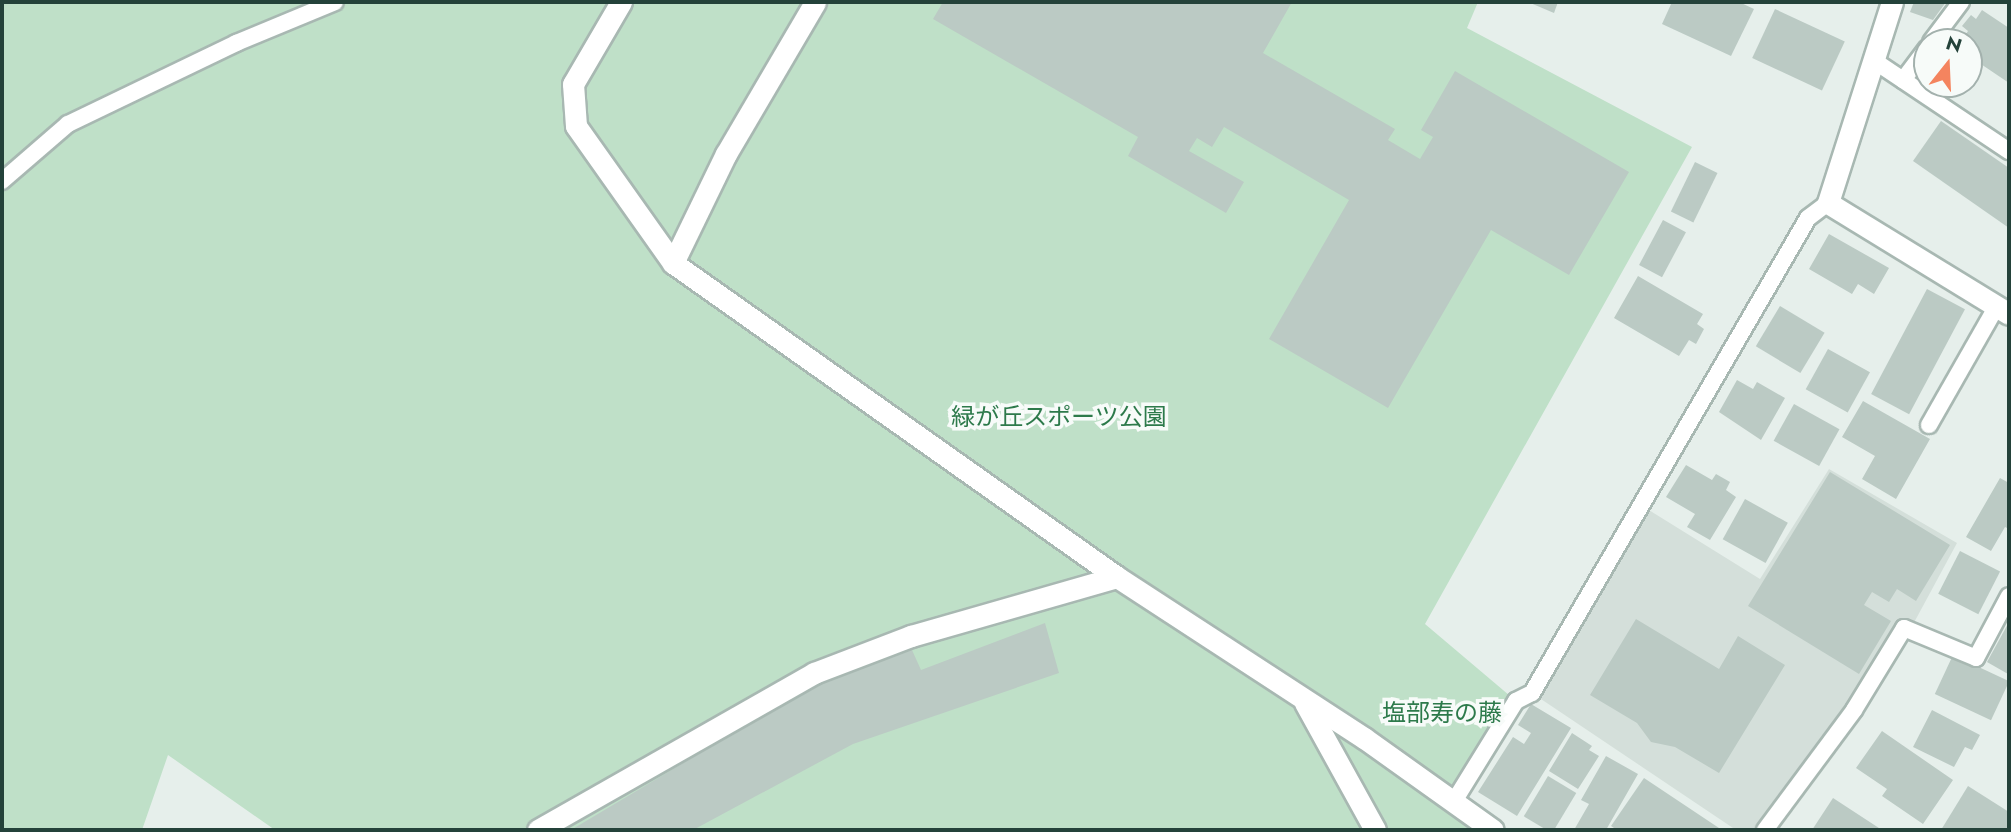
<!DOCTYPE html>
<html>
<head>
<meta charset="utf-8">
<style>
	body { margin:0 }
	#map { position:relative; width:2011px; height:832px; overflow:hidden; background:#e6efeb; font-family:Jost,"Noto Sans JP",sans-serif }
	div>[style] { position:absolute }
	.built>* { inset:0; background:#d4dfda }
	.green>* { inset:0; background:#bfe0c8 }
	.building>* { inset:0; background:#bbcac4; transform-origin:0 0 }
	.roads { filter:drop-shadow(2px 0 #a8b8b2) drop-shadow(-2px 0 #a8b8b2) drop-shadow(0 2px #a8b8b2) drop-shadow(0 -2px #a8b8b2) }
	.service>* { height:16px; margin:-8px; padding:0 8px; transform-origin:8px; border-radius:8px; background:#fff }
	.minor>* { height:21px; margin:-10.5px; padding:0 10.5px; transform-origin:10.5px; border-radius:10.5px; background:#fff }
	span { translate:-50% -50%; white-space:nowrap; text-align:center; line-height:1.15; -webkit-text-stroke:7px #f7fbf9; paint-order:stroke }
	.park-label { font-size:24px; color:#2d7a4b }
	.frame { position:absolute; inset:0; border:4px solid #24423a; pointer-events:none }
	.north { position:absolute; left:1913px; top:28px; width:70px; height:70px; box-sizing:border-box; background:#f7fbf9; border:2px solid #a3b1ad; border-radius:50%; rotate:18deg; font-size:19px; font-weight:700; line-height:28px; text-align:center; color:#24423a }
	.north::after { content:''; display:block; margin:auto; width:24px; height:32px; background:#f4845f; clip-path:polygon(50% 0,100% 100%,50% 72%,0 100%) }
</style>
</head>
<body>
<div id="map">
	<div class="built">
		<div style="clip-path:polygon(1829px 469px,1957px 543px,1910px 630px,1765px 830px,1736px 830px,1532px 693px,1644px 507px,1760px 579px)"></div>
	</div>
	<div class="green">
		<div style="clip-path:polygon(2px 2px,1478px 2px,1467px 28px,1692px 147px,1425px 624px,1516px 701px,1454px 803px,1493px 830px,275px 830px,168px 755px,142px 830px,2px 830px)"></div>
	</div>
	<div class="building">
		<div style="clip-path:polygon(943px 2px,1292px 2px,1263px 53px,1395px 129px,1388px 140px,1420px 159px,1433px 137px,1421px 130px,1455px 71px,1629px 172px,1569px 275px,1491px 230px,1388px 408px,1269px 339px,1349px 200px,1224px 127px,1212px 147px,1197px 138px,1189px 151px,1244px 182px,1226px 213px,1128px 156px,1138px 137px,933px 19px)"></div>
		<div style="clip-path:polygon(1528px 2px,1558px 2px,1554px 13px)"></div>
		<div style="clip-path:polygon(1672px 2px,1739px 2px,1754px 9px,1731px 56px,1662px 24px)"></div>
		<div style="clip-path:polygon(1914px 2px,1946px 2px,1933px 20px,1910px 12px)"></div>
		<div style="left:1775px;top:9px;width:77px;height:54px;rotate:25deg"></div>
		<div style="clip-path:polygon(1982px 10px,2009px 28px,2009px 83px,1969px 56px,1969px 42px,1961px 42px,1968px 31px,1962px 26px,1971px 15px,1976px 19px)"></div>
		<div style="clip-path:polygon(1941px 121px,2009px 168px,2009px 228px,1913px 161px)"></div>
		<div style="left:1695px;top:162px;width:25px;height:55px;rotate:26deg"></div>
		<div style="left:1663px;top:220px;width:26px;height:51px;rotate:28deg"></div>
		<div style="clip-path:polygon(1829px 234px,1889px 268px,1874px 294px,1858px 284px,1852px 294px,1809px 269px)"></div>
		<div style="clip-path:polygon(1638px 276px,1703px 314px,1697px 324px,1704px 329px,1696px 344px,1689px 340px,1679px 356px,1614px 318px)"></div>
		<div style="left:1927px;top:289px;width:43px;height:119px;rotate:28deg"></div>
		<div style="left:1780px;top:306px;width:52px;height:47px;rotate:31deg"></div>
		<div style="left:1828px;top:349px;width:48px;height:46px;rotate:29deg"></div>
		<div style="clip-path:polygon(1737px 380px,1753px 389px,1757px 382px,1785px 398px,1761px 440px,1719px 412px)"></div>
		<div style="clip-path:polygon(1863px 401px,1930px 439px,1896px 499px,1862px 479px,1875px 456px,1842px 437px)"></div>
		<div style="left:1794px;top:404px;width:52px;height:42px;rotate:29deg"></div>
		<div style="clip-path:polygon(1686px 465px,1712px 480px,1716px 474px,1730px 482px,1726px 490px,1736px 497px,1710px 540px,1687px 527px,1695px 514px,1666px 497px)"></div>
		<div style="clip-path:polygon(1830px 472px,1950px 545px,1916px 601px,1897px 589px,1889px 602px,1872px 592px,1864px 605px,1891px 621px,1859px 674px,1748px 606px)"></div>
		<div style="clip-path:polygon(2000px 478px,2009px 483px,2009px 529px,2005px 527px,1991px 551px,1966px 537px)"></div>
		<div style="left:1745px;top:499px;width:49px;height:46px;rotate:29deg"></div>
		<div style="left:1960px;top:551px;width:45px;height:48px;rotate:27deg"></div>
		<div style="clip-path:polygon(1636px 619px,1719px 669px,1738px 636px,1785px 665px,1719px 773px,1675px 747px,1651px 742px,1637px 723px,1590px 695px)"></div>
		<div style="clip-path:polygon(2009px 622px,2009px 673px,2008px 674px,1987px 662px)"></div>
		<div style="clip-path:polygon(1045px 623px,1059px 673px,853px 744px,693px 830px,571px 830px,819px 682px,912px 650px,921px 670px)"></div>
		<div style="left:1953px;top:655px;width:62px;height:43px;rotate:25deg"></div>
		<div style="clip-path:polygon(1531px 704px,1571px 728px,1517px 816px,1478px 792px,1513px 737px,1524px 744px,1531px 733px,1518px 725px)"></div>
		<div style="clip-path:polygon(1932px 710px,1980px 735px,1972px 750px,1965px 747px,1954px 767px,1913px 747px)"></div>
		<div style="clip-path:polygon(1882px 731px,1953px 780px,1923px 824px,1882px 796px,1887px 789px,1856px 768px)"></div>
		<div style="clip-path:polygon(1572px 733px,1592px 746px,1589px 750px,1599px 756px,1578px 789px,1549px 771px)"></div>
		<div style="clip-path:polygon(1606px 756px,1638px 774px,1606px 830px,1574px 830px,1589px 804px,1581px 800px)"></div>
		<div style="left:1548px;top:776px;width:33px;height:47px;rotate:31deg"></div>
		<div style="clip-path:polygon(1644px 778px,1722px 830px,1617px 830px,1611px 826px)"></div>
		<div style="clip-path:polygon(1968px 786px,2009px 812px,2009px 830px,1941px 830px)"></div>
		<div style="clip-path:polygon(1833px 798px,1882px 830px,1812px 830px)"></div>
	</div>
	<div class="roads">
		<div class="service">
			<div style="left:1931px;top:42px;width:50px;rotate:-53.1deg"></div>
			<div style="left:1873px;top:60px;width:164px;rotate:33.8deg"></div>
			<div style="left:1903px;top:80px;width:40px;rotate:-53deg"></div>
			<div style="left:2px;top:181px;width:87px;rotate:-40.8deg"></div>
			<div style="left:68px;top:124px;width:187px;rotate:-25.7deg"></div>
			<div style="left:236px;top:43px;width:107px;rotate:-22.5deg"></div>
			<div style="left:1929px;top:425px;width:137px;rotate:-60.3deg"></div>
			<div style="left:1453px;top:803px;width:120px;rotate:-58.3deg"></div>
			<div style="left:1516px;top:701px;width:18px;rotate:-27deg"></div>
			<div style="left:1532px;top:693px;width:549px;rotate:-59.84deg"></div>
			<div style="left:1808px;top:218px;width:25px;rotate:-37deg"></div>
			<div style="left:1765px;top:830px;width:149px;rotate:-53.4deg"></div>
			<div style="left:1854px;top:710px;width:96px;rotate:-58.6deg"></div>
			<div style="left:1904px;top:628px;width:78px;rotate:22.6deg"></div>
			<div style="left:1976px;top:658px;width:70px;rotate:-62deg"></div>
		</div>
		<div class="minor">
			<div style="left:621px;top:2px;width:95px;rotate:120.3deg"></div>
			<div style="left:573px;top:84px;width:42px;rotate:85.9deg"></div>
			<div style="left:576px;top:126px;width:168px;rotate:54.7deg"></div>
			<div style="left:673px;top:263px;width:544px;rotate:35.27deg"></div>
			<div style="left:1117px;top:577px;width:295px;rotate:33.1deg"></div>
			<div style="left:1364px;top:738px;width:158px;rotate:35.5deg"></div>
			<div style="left:1892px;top:2px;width:211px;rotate:107.7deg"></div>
			<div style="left:1828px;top:203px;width:212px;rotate:31.5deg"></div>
			<div style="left:673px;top:263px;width:121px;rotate:-64.1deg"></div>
			<div style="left:726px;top:154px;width:176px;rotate:-59.6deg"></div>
			<div style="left:1305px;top:703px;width:145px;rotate:61.1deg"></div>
			<div style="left:538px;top:830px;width:318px;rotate:-29.6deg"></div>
			<div style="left:814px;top:673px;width:104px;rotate:-20.9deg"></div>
			<div style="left:911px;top:636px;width:214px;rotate:-16deg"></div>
		</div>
	</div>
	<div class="park-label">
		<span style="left:1059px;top:417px">緑が丘スポーツ公園</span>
		<span style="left:1442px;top:713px">塩部寿の藤</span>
	</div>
	<div class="frame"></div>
	<div class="north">N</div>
</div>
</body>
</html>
